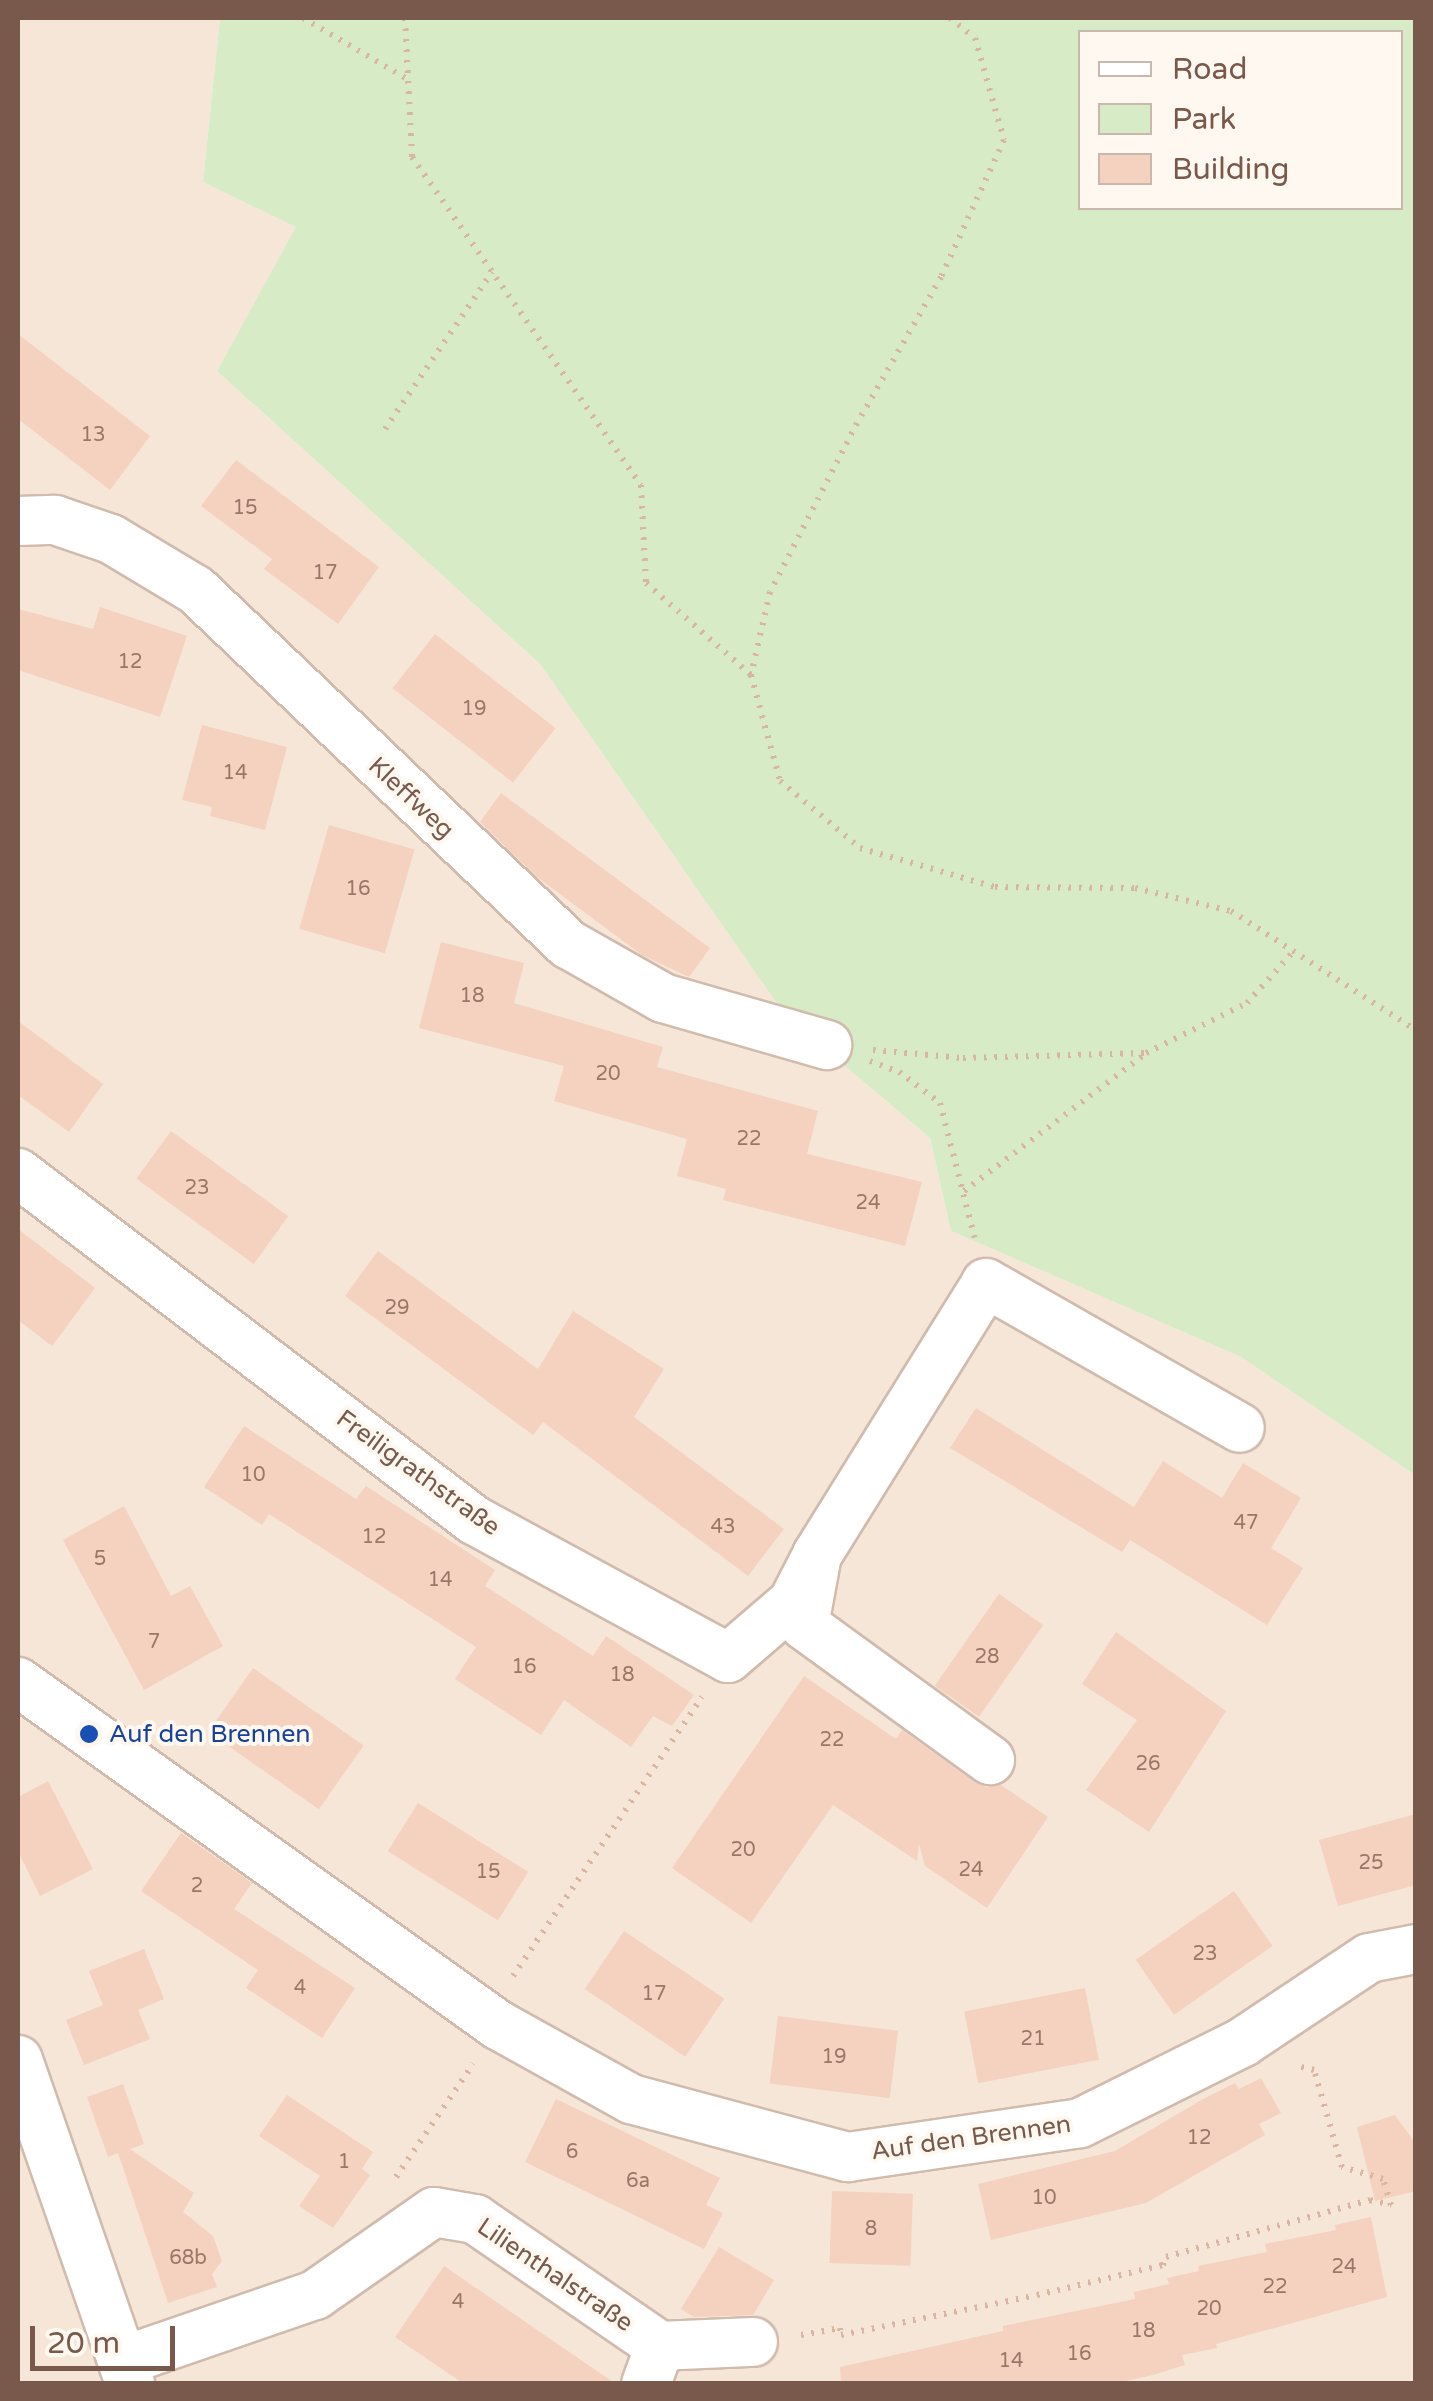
<!DOCTYPE html>
<html>
<head>
<meta charset="utf-8">
<style>
	body { margin:0 }
	#map { position:relative; width:1433px; height:2401px; overflow:hidden; background:#fdf4e9; font-family:"Varela Round",sans-serif }
	div>[style] { position:absolute }
	.residential>* { inset:0; background:#f5e6d7 }
	.green>* { inset:0; background:#d7ecc6 }
	.building>* { inset:0; background:#f4d2bf; transform-origin:0 0 }
	.path>* { height:6px; margin-top:-3px; transform-origin:0; background:repeating-linear-gradient(90deg,#d9b5a2 0 2.5px,transparent 0 10.5px) }
	.roads { filter:drop-shadow(2px 0 #d0bbad) drop-shadow(-2px 0 #d0bbad) drop-shadow(0 2px #d0bbad) drop-shadow(0 -2px #d0bbad) }
	.street>* { height:48px; margin:-24px; padding:0 24px; transform-origin:24px; border-radius:24px; background:#fff }
	.dots>* { width:28px; height:28px; translate:-50% -50%; box-sizing:border-box; border:5px solid #fff8f0; border-radius:50% }
	span { translate:-50% -50%; white-space:nowrap; text-align:center; line-height:1.15; -webkit-text-stroke:8px #fff8f0; paint-order:stroke }
	.number-label { font-size:20px; color:#987768 }
	.number-label span { -webkit-text-stroke-width:0 }
	.street-label { font-size:25px; color:#79594b }
	.transit-label { font-size:25px; color:#164399 }
	.left { translate:0 -50%; text-align:left }
	.frame { position:absolute; inset:0; border:20px solid #79594b; pointer-events:none }
	.legend { position:absolute; left:1078px; top:30px; width:325px; height:180px; box-sizing:border-box; background:#fff8f0; border:2px solid #c9b8ae; margin:0; padding:12px 18px; list-style:none; font-size:30px; color:#79594b }
	.legend li { display:flex; align-items:center; gap:20px; height:50px }
	.legend b { width:50px; border:2px solid #c9b8ae }
	.scale { position:absolute; left:30px; top:2326px; width:145px; height:45px; box-sizing:border-box; border:5px solid #79594b; border-top:0; padding-left:12px; font-size:30px; line-height:35px; white-space:nowrap; color:#79594b; -webkit-text-stroke:8px #fff8f0; paint-order:stroke }
</style>
</head>
<body>
<div id="map">
	<div class="residential">
		<div style="clip-path:polygon(18px 18px,220px 18px,203px 182px,297px 227px,217px 371px,540px 664px,785px 1015px,930px 1138px,951px 1231px,1241px 1357px,1415px 1475px,1415px 2383px,18px 2383px)"></div>
	</div>
	<div class="green">
		<div style="clip-path:polygon(evenodd,220px 18px,1415px 18px,1415px 1475px,1241px 1357px,951px 1231px,930px 1138px,785px 1015px,540px 664px,217px 371px,296px 227px,203px 182px,220px 18px,1080px 32px,1400px 32px,1400px 208px,1080px 208px,1080px 32px)"></div>
	</div>
	<div class="building">
		<div style="clip-path:polygon(18px 334px,150px 436px,110px 490px,18px 419px)"></div>
		<div style="clip-path:polygon(236px 460px,379px 567px,338px 624px,264px 569px,272px 559px,201px 506px)"></div>
		<div style="clip-path:polygon(100px 607px,187px 636px,160px 717px,18px 670px,18px 609px,93px 629px)"></div>
		<div style="left:435px;top:634px;width:153px;height:69px;rotate:38deg"></div>
		<div style="clip-path:polygon(202px 725px,287px 747px,265px 830px,210px 816px,212px 807px,182px 800px)"></div>
		<div style="clip-path:polygon(501px 793px,710px 948px,689px 977px,642px 955px,537px 877px,480px 822px)"></div>
		<div style="left:329px;top:825px;width:89px;height:108px;rotate:16deg"></div>
		<div style="clip-path:polygon(441px 942px,524px 963px,514px 1003px,663px 1047px,657px 1067px,818px 1111px,807px 1154px,922px 1182px,905px 1246px,723px 1200px,726px 1189px,677px 1176px,687px 1139px,554px 1101px,564px 1066px,419px 1028px)"></div>
		<div style="clip-path:polygon(18px 1021px,103px 1084px,69px 1132px,18px 1095px)"></div>
		<div style="left:171px;top:1131px;width:145px;height:59px;rotate:36deg"></div>
		<div style="clip-path:polygon(18px 1229px,95px 1288px,52px 1346px,18px 1320px)"></div>
		<div style="clip-path:polygon(378px 1251px,538px 1369px,573px 1311px,664px 1369px,634px 1417px,784px 1529px,748px 1576px,543px 1422px,533px 1435px,345px 1296px)"></div>
		<div style="clip-path:polygon(976px 1408px,1134px 1507px,1163px 1461px,1222px 1498px,1243px 1463px,1301px 1498px,1271px 1548px,1303px 1568px,1267px 1625px,1130px 1540px,1122px 1552px,950px 1448px)"></div>
		<div style="clip-path:polygon(244px 1426px,356px 1499px,366px 1486px,495px 1570px,485px 1586px,593px 1656px,606px 1636px,694px 1695px,672px 1726px,653px 1716px,631px 1747px,564px 1700px,541px 1735px,455px 1679px,476px 1647px,269px 1514px,262px 1525px,204px 1487px)"></div>
		<div style="clip-path:polygon(124px 1506px,171px 1596px,190px 1586px,223px 1646px,144px 1690px,63px 1540px)"></div>
		<div style="left:999px;top:1594px;width:54px;height:112px;rotate:35deg"></div>
		<div style="clip-path:polygon(1116px 1632px,1226px 1711px,1149px 1832px,1086px 1790px,1137px 1720px,1082px 1684px)"></div>
		<div style="left:253px;top:1668px;width:135px;height:78px;rotate:35deg"></div>
		<div style="clip-path:polygon(804px 1676px,896px 1739px,902px 1730px,974px 1782px,986px 1787px,1001px 1785px,1048px 1817px,987px 1908px,925px 1866px,919px 1844px,917px 1861px,833px 1805px,751px 1923px,672px 1868px)"></div>
		<div style="clip-path:polygon(48px 1781px,93px 1869px,40px 1896px,18px 1851px,18px 1797px)"></div>
		<div style="left:418px;top:1803px;width:130px;height:57px;rotate:32deg"></div>
		<div style="clip-path:polygon(1416px 1814px,1416px 1885px,1338px 1906px,1319px 1840px)"></div>
		<div style="clip-path:polygon(181px 1833px,252px 1883px,234px 1909px,355px 1988px,322px 2038px,246px 1988px,258px 1970px,141px 1891px)"></div>
		<div style="left:1234px;top:1891px;width:67px;height:120px;rotate:55deg"></div>
		<div style="left:624px;top:1931px;width:121px;height:70px;rotate:34deg"></div>
		<div style="clip-path:polygon(144px 1949px,164px 1999px,138px 2010px,150px 2039px,84px 2065px,66px 2020px,103px 2005px,89px 1971px)"></div>
		<div style="left:1085px;top:1988px;width:73px;height:123px;rotate:79deg"></div>
		<div style="left:778px;top:2016px;width:121px;height:68px;rotate:7deg"></div>
		<div style="clip-path:polygon(1261px 2078px,1281px 2113px,1259px 2124px,1265px 2135px,1146px 2203px,991px 2240px,978px 2184px,1115px 2151px,1203px 2099px,1235px 2083px,1239px 2089px)"></div>
		<div style="clip-path:polygon(123px 2084px,144px 2144px,130px 2149px,194px 2193px,183px 2212px,213px 2236px,222px 2261px,212px 2274px,217px 2287px,168px 2303px,118px 2153px,108px 2157px,87px 2097px)"></div>
		<div style="clip-path:polygon(287px 2095px,373px 2152px,362px 2169px,370px 2175px,333px 2228px,299px 2206px,320px 2176px,259px 2136px)"></div>
		<div style="clip-path:polygon(556px 2099px,720px 2178px,706px 2205px,723px 2213px,704px 2249px,525px 2162px)"></div>
		<div style="clip-path:polygon(1395px 2115px,1416px 2144px,1416px 2191px,1375px 2201px,1357px 2127px)"></div>
		<div style="left:832px;top:2191px;width:81px;height:72px;rotate:2deg"></div>
		<div style="clip-path:polygon(1371px 2217px,1387px 2297px,1216px 2344px,1217px 2348px,1182px 2355px,1185px 2365px,1153px 2375px,1112px 2384px,841px 2384px,840px 2367px,1003px 2331px,1003px 2326px,1135px 2299px,1134px 2292px,1169px 2284px,1167px 2278px,1199px 2271px,1198px 2266px,1267px 2252px,1265px 2244px,1336px 2230px,1335px 2225px)"></div>
		<div style="clip-path:polygon(719px 2247px,774px 2280px,753px 2315px,694px 2317px,681px 2309px)"></div>
		<div style="clip-path:polygon(444px 2266px,616px 2384px,464px 2384px,395px 2337px)"></div>
	</div>
	<div class="path">
		<div style="left:303px;top:18px;width:121px;rotate:30.4deg"></div>
		<div style="left:405px;top:18px;width:139px;rotate:87.1deg"></div>
		<div style="left:412px;top:157px;width:400px;rotate:55.1deg"></div>
		<div style="left:641px;top:485px;width:98px;rotate:87.1deg"></div>
		<div style="left:646px;top:583px;width:140px;rotate:41.2deg"></div>
		<div style="left:950px;top:18px;width:32px;rotate:39deg"></div>
		<div style="left:975px;top:38px;width:106px;rotate:74.1deg"></div>
		<div style="left:1004px;top:140px;width:151px;rotate:114.7deg"></div>
		<div style="left:941px;top:277px;width:168px;rotate:119.9deg"></div>
		<div style="left:857px;top:423px;width:190px;rotate:117.2deg"></div>
		<div style="left:770px;top:592px;width:85px;rotate:102.9deg"></div>
		<div style="left:751px;top:675px;width:110px;rotate:74.7deg"></div>
		<div style="left:780px;top:781px;width:104px;rotate:39.9deg"></div>
		<div style="left:860px;top:848px;width:141px;rotate:16.1deg"></div>
		<div style="left:995px;top:887px;width:140px;rotate:0.4deg"></div>
		<div style="left:1135px;top:888px;width:99px;rotate:13.5deg"></div>
		<div style="left:1231px;top:911px;width:220px;rotate:32.8deg"></div>
		<div style="left:385px;top:429px;width:190px;rotate:-55.7deg"></div>
		<div style="left:873px;top:1050px;width:90px;rotate:5.1deg"></div>
		<div style="left:963px;top:1058px;width:183px;rotate:-1.6deg"></div>
		<div style="left:1146px;top:1053px;width:113px;rotate:-26.3deg"></div>
		<div style="left:1247px;top:1003px;width:67px;rotate:-48deg"></div>
		<div style="left:870px;top:1061px;width:31px;rotate:21deg"></div>
		<div style="left:899px;top:1072px;width:51px;rotate:37.1deg"></div>
		<div style="left:940px;top:1103px;width:140px;rotate:75.6deg"></div>
		<div style="left:964px;top:1191px;width:227px;rotate:-37.1deg"></div>
		<div style="left:513px;top:1976px;width:337px;rotate:-55.9deg"></div>
		<div style="left:396px;top:2177px;width:137px;rotate:-55.7deg"></div>
		<div style="left:801px;top:2335px;width:40px;rotate:-10deg"></div>
		<div style="left:840px;top:2328px;width:7px;rotate:82deg"></div>
		<div style="left:841px;top:2335px;width:200px;rotate:-11.5deg"></div>
		<div style="left:1037px;top:2295px;width:130px;rotate:-13.4deg"></div>
		<div style="left:1163px;top:2265px;width:9px;rotate:-69deg"></div>
		<div style="left:1166px;top:2257px;width:212px;rotate:-15.6deg"></div>
		<div style="left:1370px;top:2200px;width:22px;rotate:13deg"></div>
		<div style="left:1391px;top:2205px;width:27px;rotate:-107deg"></div>
		<div style="left:1383px;top:2179px;width:43px;rotate:-163.7deg"></div>
		<div style="left:1342px;top:2167px;width:101px;rotate:-106.1deg"></div>
		<div style="left:1314px;top:2070px;width:18px;rotate:-167deg"></div>
	</div>
	<div class="roads">
		<div class="street">
			<div style="left:18px;top:521px;width:37px;rotate:-2deg"></div>
			<div style="left:55px;top:520px;width:59px;rotate:18.7deg"></div>
			<div style="left:111px;top:539px;width:99px;rotate:31deg"></div>
			<div style="left:196px;top:590px;width:514px;rotate:43.58deg"></div>
			<div style="left:568px;top:944px;width:109px;rotate:29.6deg"></div>
			<div style="left:663px;top:998px;width:171px;rotate:16deg"></div>
			<div style="left:18px;top:1173px;width:573px;rotate:37.27deg"></div>
			<div style="left:474px;top:1520px;width:289px;rotate:28.5deg"></div>
			<div style="left:728px;top:1658px;width:86px;rotate:-40.7deg"></div>
			<div style="left:793px;top:1602px;width:53px;rotate:-62.9deg"></div>
			<div style="left:817px;top:1555px;width:71px;rotate:100.5deg"></div>
			<div style="left:804px;top:1625px;width:230px;rotate:36deg"></div>
			<div style="left:817px;top:1555px;width:320px;rotate:-58.1deg"></div>
			<div style="left:986px;top:1283px;width:292px;rotate:29.7deg"></div>
			<div style="left:18px;top:1682px;width:590px;rotate:35.55deg"></div>
			<div style="left:498px;top:2025px;width:152px;rotate:29.1deg"></div>
			<div style="left:631px;top:2099px;width:225px;rotate:15deg"></div>
			<div style="left:848px;top:2157px;width:234px;rotate:-8.3deg"></div>
			<div style="left:1080px;top:2123px;width:182px;rotate:-26.4deg"></div>
			<div style="left:1243px;top:2042px;width:151px;rotate:-33.7deg"></div>
			<div style="left:1369px;top:1958px;width:48px;rotate:-10.8deg"></div>
			<div style="left:18px;top:2060px;width:343px;rotate:70.9deg"></div>
			<div style="left:660px;top:2346px;width:93px;rotate:-2.5deg"></div>
			<div style="left:123px;top:2361px;width:203px;rotate:-19deg"></div>
			<div style="left:315px;top:2295px;width:145px;rotate:-34.9deg"></div>
			<div style="left:434px;top:2212px;width:42px;rotate:9.7deg"></div>
			<div style="left:475px;top:2219px;width:224px;rotate:34.5deg"></div>
			<div style="left:660px;top:2346px;width:40px;rotate:110.2deg"></div>
		</div>
	</div>
	<div class="dots">
		<div style="left:89px;top:1734px;background:#1a4fb4"></div>
	</div>
	<div class="number-label">
		<span style="left:93px;top:435px">13</span>
		<span style="left:245px;top:508px">15</span>
		<span style="left:325px;top:573px">17</span>
		<span style="left:130px;top:662px">12</span>
		<span style="left:474px;top:709px">19</span>
		<span style="left:235px;top:773px">14</span>
		<span style="left:358px;top:889px">16</span>
		<span style="left:472px;top:996px">18</span>
		<span style="left:608px;top:1074px">20</span>
		<span style="left:749px;top:1139px">22</span>
		<span style="left:197px;top:1188px">23</span>
		<span style="left:868px;top:1203px">24</span>
		<span style="left:397px;top:1308px">29</span>
		<span style="left:253px;top:1475px">10</span>
		<span style="left:1246px;top:1523px">47</span>
		<span style="left:723px;top:1527px">43</span>
		<span style="left:374px;top:1537px">12</span>
		<span style="left:100px;top:1559px">5</span>
		<span style="left:440px;top:1580px">14</span>
		<span style="left:154px;top:1642px">7</span>
		<span style="left:987px;top:1657px">28</span>
		<span style="left:524px;top:1667px">16</span>
		<span style="left:622px;top:1675px">18</span>
		<span style="left:832px;top:1740px">22</span>
		<span style="left:1148px;top:1764px">26</span>
		<span style="left:743px;top:1850px">20</span>
		<span style="left:1371px;top:1863px">25</span>
		<span style="left:971px;top:1870px">24</span>
		<span style="left:488px;top:1872px">15</span>
		<span style="left:197px;top:1886px">2</span>
		<span style="left:1205px;top:1954px">23</span>
		<span style="left:300px;top:1988px">4</span>
		<span style="left:654px;top:1994px">17</span>
		<span style="left:1033px;top:2039px">21</span>
		<span style="left:834px;top:2057px">19</span>
		<span style="left:1199px;top:2138px">12</span>
		<span style="left:572px;top:2152px">6</span>
		<span style="left:344px;top:2162px">1</span>
		<span style="left:638px;top:2181px">6a</span>
		<span style="left:1044px;top:2198px">10</span>
		<span style="left:871px;top:2229px">8</span>
		<span style="left:188px;top:2258px">68b</span>
		<span style="left:1344px;top:2267px">24</span>
		<span style="left:1275px;top:2287px">22</span>
		<span style="left:458px;top:2302px">4</span>
		<span style="left:1209px;top:2309px">20</span>
		<span style="left:1143px;top:2331px">18</span>
		<span style="left:1079px;top:2354px">16</span>
		<span style="left:1011px;top:2361px">14</span>
	</div>
	<div class="street-label">
		<span style="left:411px;top:798px;rotate:43deg">Kleffweg</span>
		<span style="left:418px;top:1473px;rotate:36deg">Freiligrathstraße</span>
		<span style="left:971px;top:2138px;rotate:-8deg">Auf den Brennen</span>
		<span style="left:555px;top:2275px;rotate:34deg">Lilienthalstraße</span>
	</div>
	<div class="transit-label">
		<span class="left" style="left:109px;top:1734px">Auf den Brennen</span>
	</div>
	<div class="frame"></div>
	<ul class="legend">
	<li><b style="height:12px;background:#fff"></b>Road</li>
	<li><b style="height:28px;background:#d7ecc6"></b>Park</li>
	<li><b style="height:28px;background:#f4d2bf"></b>Building</li>
	</ul>
	<div class="scale">20 m</div>
</div>
</body>
</html>
